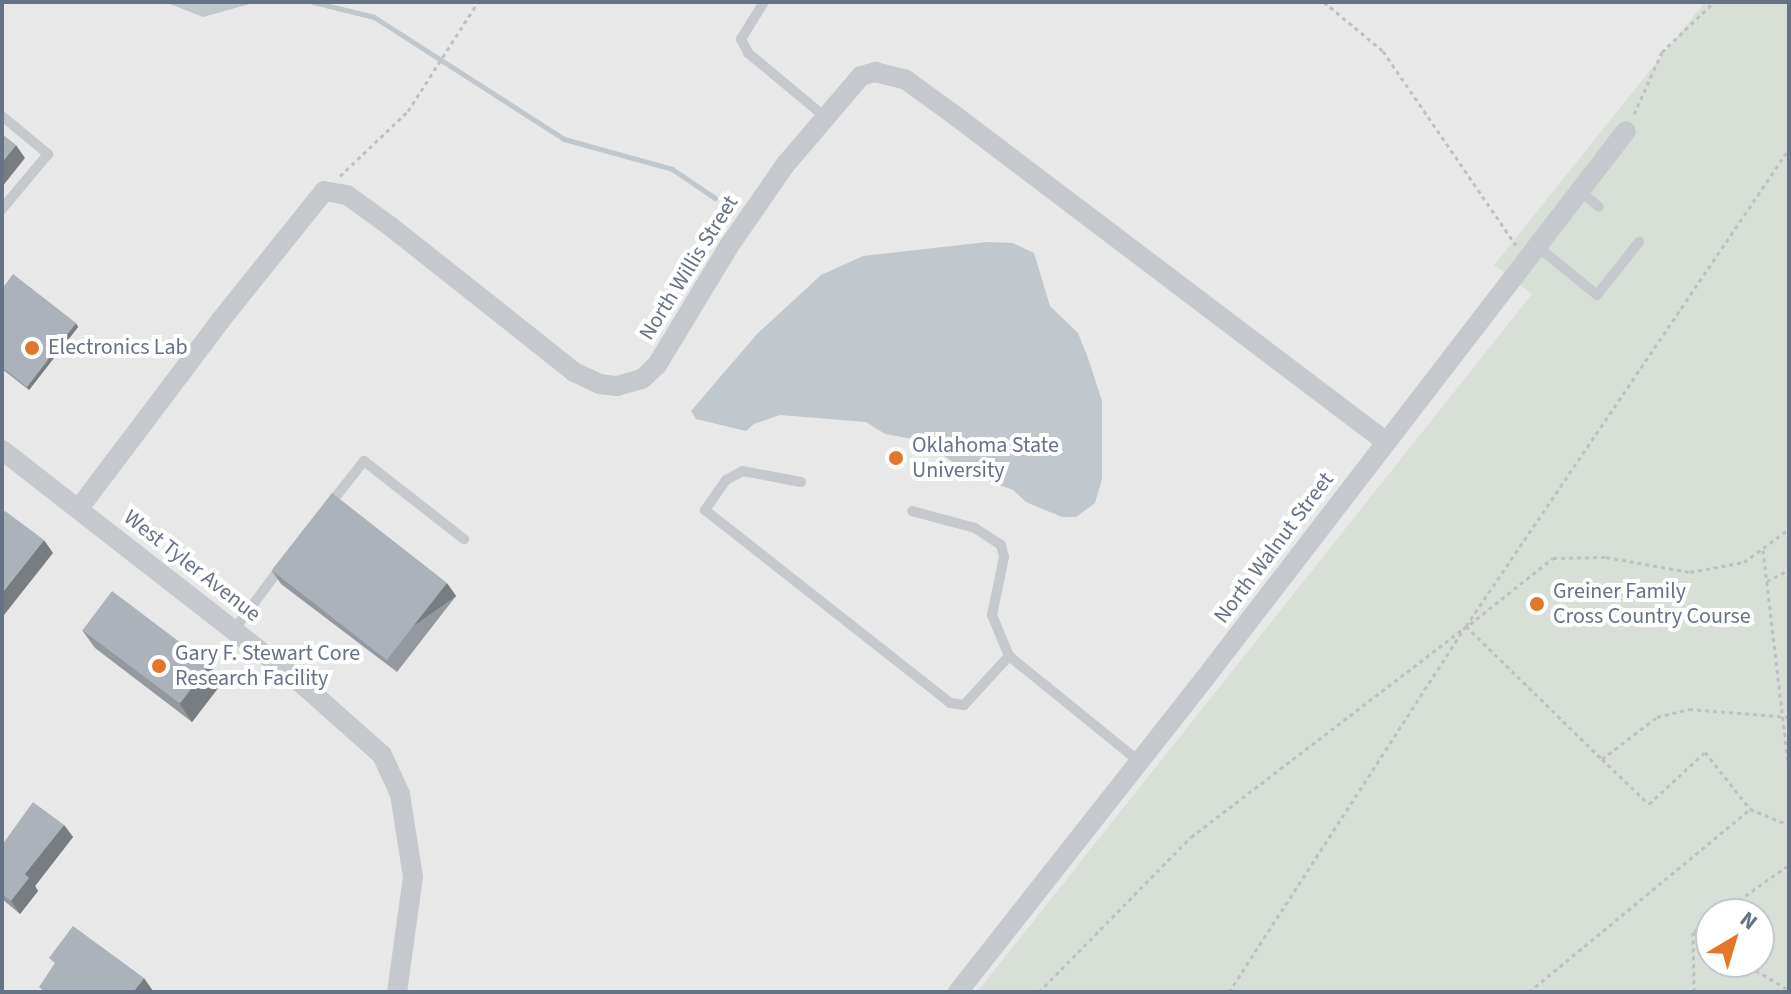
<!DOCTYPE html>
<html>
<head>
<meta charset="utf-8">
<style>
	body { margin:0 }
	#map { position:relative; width:1791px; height:994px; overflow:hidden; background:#f7f7f4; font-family:"Source Sans 3",sans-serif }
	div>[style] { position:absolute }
	.built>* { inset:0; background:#e8e8e8 }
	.green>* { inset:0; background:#d7dfd6 }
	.water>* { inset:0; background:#c0c7cd }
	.stream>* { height:5px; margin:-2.5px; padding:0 2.5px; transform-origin:2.5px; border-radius:2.5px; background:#c0c7cd }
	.path>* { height:3px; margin-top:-1.5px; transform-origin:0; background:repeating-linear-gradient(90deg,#bfc0c3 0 4px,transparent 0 8px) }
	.lane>* { height:10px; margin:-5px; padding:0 5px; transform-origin:5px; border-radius:5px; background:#c5c8cc }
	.street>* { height:20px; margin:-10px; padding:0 10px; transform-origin:10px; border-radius:10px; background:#c5c8cc }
	.wall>* { inset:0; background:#9499a0 }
	.shaded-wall>* { inset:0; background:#787d82; transform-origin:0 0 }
	.building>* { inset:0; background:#acb2ba; transform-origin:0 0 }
	.dots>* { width:22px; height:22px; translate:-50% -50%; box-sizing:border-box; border:4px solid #fff; border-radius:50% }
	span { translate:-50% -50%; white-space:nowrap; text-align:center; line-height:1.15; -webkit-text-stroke:8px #fff; paint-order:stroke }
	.street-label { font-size:22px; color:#667286 }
	.poi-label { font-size:22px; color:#667286 }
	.left { translate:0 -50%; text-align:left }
	.frame { position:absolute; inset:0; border:4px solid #667286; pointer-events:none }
	.north { position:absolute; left:1695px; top:898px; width:80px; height:80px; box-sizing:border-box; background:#fff; border:2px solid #c2c7cf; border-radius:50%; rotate:38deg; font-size:22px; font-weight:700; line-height:32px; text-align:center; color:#667286 }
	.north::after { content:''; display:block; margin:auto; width:28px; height:36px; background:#e37729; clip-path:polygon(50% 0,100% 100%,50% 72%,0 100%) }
</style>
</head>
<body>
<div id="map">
	<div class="built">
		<div style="clip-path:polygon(evenodd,2px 2px,1789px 2px,1789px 992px,2px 992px,2px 2px,1711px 914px,1759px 914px,1759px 962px,1711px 962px,1711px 914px)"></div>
	</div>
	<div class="green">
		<div style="clip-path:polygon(evenodd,1705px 2px,1789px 2px,1789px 992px,977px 992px,1532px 294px,1494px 265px,1705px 2px,1711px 914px,1759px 914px,1759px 962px,1711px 962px,1711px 914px)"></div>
	</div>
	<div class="water">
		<div style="clip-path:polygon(165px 2px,257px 2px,203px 17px)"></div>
		<div style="clip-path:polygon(987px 242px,1013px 243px,1034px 253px,1050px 306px,1078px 333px,1088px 358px,1102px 401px,1102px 479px,1095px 503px,1076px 517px,1062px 517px,1026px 502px,1013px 490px,968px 473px,936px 450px,913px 439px,885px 434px,866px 422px,780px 415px,754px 424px,746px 431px,696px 419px,691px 411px,757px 334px,821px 275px,863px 256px)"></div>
	</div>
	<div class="stream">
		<div style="left:313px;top:2px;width:63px;rotate:13.8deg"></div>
		<div style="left:374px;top:17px;width:226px;rotate:32.7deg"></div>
		<div style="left:564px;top:139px;width:112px;rotate:15.5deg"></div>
		<div style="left:672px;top:169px;width:52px;rotate:34deg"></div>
	</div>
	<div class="path">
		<div style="left:1324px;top:2px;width:77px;rotate:39.7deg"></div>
		<div style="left:1383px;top:51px;width:235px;rotate:55.6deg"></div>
		<div style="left:1634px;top:114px;width:68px;rotate:-65.7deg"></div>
		<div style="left:1662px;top:52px;width:72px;rotate:-43.9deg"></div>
		<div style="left:340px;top:176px;width:94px;rotate:-43.7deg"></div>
		<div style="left:408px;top:111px;width:130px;rotate:-57.3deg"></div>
		<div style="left:1763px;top:550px;width:223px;rotate:83.3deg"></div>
		<div style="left:1767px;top:581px;width:25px;rotate:-27deg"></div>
		<div style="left:1470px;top:624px;width:106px;rotate:-38.5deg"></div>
		<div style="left:1553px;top:558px;width:53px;rotate:-1.1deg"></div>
		<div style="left:1606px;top:557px;width:85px;rotate:10.1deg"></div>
		<div style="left:1690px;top:572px;width:55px;rotate:-10.5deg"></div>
		<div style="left:1744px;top:562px;width:56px;rotate:-36.3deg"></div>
		<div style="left:1466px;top:626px;width:190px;rotate:44.4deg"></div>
		<div style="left:1602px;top:759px;width:69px;rotate:-37.4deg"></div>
		<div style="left:1657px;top:717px;width:33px;rotate:-14deg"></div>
		<div style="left:1689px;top:709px;width:100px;rotate:4.6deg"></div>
		<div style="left:1602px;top:759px;width:65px;rotate:43.8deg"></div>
		<div style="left:1649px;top:804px;width:76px;rotate:-42.9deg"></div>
		<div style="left:1705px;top:752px;width:73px;rotate:51.7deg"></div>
		<div style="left:1750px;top:809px;width:42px;rotate:22.3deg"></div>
		<div style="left:1719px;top:914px;width:85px;rotate:-35deg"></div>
		<div style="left:1711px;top:920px;width:22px;rotate:146deg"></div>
		<div style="left:1693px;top:932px;width:21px;rotate:31deg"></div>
		<div style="left:1693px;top:932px;width:60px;rotate:89deg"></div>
		<div style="left:1742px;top:962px;width:55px;rotate:30.8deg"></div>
		<div style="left:1039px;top:992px;width:217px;rotate:-45.6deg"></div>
		<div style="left:1191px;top:837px;width:344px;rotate:-37.4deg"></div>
		<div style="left:1229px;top:992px;width:436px;rotate:-57.1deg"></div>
		<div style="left:1466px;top:626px;width:576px;rotate:-55.9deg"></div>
		<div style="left:1529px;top:992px;width:287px;rotate:-39.6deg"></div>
	</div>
	<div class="lane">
		<div style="left:764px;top:2px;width:44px;rotate:121.9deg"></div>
		<div style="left:741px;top:39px;width:16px;rotate:63deg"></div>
		<div style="left:748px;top:53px;width:99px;rotate:39.7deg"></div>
		<div style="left:2px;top:116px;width:60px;rotate:39.6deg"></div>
		<div style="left:48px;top:154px;width:72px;rotate:129.9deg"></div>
		<div style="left:1581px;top:192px;width:23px;rotate:40deg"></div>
		<div style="left:1538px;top:247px;width:76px;rotate:39.1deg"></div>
		<div style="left:1597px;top:295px;width:68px;rotate:-51.6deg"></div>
		<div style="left:801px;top:482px;width:59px;rotate:-169.3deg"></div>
		<div style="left:743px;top:471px;width:19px;rotate:152deg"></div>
		<div style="left:726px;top:480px;width:37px;rotate:125deg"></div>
		<div style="left:705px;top:510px;width:312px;rotate:38.2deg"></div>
		<div style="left:950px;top:703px;width:14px;rotate:8deg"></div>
		<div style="left:964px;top:705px;width:67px;rotate:-47.4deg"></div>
		<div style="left:1009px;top:656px;width:44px;rotate:-112.5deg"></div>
		<div style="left:992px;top:615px;width:59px;rotate:-78.3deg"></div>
		<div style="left:1004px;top:557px;width:12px;rotate:-104deg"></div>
		<div style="left:1001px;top:545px;width:31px;rotate:-147deg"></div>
		<div style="left:975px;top:528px;width:65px;rotate:-164.9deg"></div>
		<div style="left:330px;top:504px;width:55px;rotate:-51.7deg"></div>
		<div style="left:364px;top:461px;width:127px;rotate:38deg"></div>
		<div style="left:234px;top:630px;width:82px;rotate:-53.4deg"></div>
		<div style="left:1009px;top:656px;width:169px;rotate:39deg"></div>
	</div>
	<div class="street">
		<div style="left:2px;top:450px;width:379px;rotate:37.9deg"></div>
		<div style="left:301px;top:683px;width:108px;rotate:41.6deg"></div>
		<div style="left:382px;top:755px;width:43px;rotate:65.2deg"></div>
		<div style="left:400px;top:794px;width:84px;rotate:81.1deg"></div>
		<div style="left:413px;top:877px;width:116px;rotate:97.9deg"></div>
		<div style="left:80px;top:507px;width:233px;rotate:-53deg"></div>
		<div style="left:220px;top:321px;width:166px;rotate:-51.3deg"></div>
		<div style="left:324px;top:191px;width:23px;rotate:10deg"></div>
		<div style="left:347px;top:195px;width:53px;rotate:35.8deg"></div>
		<div style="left:390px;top:226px;width:235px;rotate:38.4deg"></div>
		<div style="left:574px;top:372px;width:29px;rotate:25deg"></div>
		<div style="left:600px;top:384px;width:17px;rotate:7deg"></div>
		<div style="left:617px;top:386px;width:26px;rotate:-16deg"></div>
		<div style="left:642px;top:379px;width:21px;rotate:-43deg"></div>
		<div style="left:657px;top:365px;width:139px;rotate:-58.8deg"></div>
		<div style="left:729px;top:246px;width:98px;rotate:-55.3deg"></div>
		<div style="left:785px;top:165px;width:117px;rotate:-49.5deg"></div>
		<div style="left:861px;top:76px;width:15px;rotate:-16deg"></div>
		<div style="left:875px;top:72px;width:32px;rotate:14deg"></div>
		<div style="left:906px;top:80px;width:58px;rotate:35.9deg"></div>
		<div style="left:953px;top:114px;width:543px;rotate:37.14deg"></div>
		<div style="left:958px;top:992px;width:400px;rotate:-51.8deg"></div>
		<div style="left:1205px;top:678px;width:690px;rotate:-52.42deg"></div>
	</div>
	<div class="wall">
		<div style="clip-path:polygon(2px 289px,78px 327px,29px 390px,2px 369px)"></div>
		<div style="clip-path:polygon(272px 571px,456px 596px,397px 672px,281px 584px)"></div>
		<div style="clip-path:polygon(82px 630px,209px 665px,222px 683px,192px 722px,95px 648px)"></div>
		<div style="clip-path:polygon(64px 825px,73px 837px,35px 886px,38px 891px,20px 914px,2px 899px,2px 845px)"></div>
	</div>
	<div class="shaded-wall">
		<div style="clip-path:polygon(16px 145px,25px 158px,2px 187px,2px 162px)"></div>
		<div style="clip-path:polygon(76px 323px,78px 327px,29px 390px,27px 387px)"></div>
		<div style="clip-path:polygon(44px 540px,53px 553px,4px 615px,2px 613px,2px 593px)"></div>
		<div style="left:447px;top:583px;width:16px;height:97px;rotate:55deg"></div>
		<div style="clip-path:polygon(209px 665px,222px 683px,192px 722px,179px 703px)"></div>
		<div style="clip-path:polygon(64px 825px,73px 837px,35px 886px,38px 891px,20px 914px,11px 901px,25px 874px)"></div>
		<div style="clip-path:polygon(144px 978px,153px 991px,152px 992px,133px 992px)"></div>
	</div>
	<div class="building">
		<div style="clip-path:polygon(2px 134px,16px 145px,2px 162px)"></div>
		<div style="clip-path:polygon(13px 274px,76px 323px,27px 387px,2px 367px,2px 289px)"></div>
		<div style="left:332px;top:493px;width:146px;height:98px;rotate:38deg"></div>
		<div style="clip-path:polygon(5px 511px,44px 540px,2px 593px,2px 515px)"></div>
		<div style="left:112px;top:591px;width:122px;height:49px;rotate:37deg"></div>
		<div style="clip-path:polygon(33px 802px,64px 825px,25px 874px,29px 878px,11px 901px,2px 894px,2px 845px)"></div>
		<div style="clip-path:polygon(73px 926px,144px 978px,133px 992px,45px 992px,39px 987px,55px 963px,49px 958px)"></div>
	</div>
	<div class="dots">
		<div style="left:32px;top:348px;background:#e37729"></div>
		<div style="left:896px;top:458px;background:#e37729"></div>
		<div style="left:1537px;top:604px;background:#e37729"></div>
		<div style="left:159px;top:666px;background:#e37729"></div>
	</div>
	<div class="street-label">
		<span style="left:689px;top:268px;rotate:-58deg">North Willis Street</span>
		<span style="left:1274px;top:548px;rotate:-53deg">North Walnut Street</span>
		<span style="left:192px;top:566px;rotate:38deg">West Tyler Avenue</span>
	</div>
	<div class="poi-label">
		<span class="left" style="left:48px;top:348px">Electronics Lab</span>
		<span class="left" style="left:912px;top:458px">Oklahoma State<br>University</span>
		<span class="left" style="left:1553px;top:604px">Greiner Family<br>Cross Country Course</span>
		<span class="left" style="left:175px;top:666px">Gary F. Stewart Core<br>Research Facility</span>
	</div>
	<div class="frame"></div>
	<div class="north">N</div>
</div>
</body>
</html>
